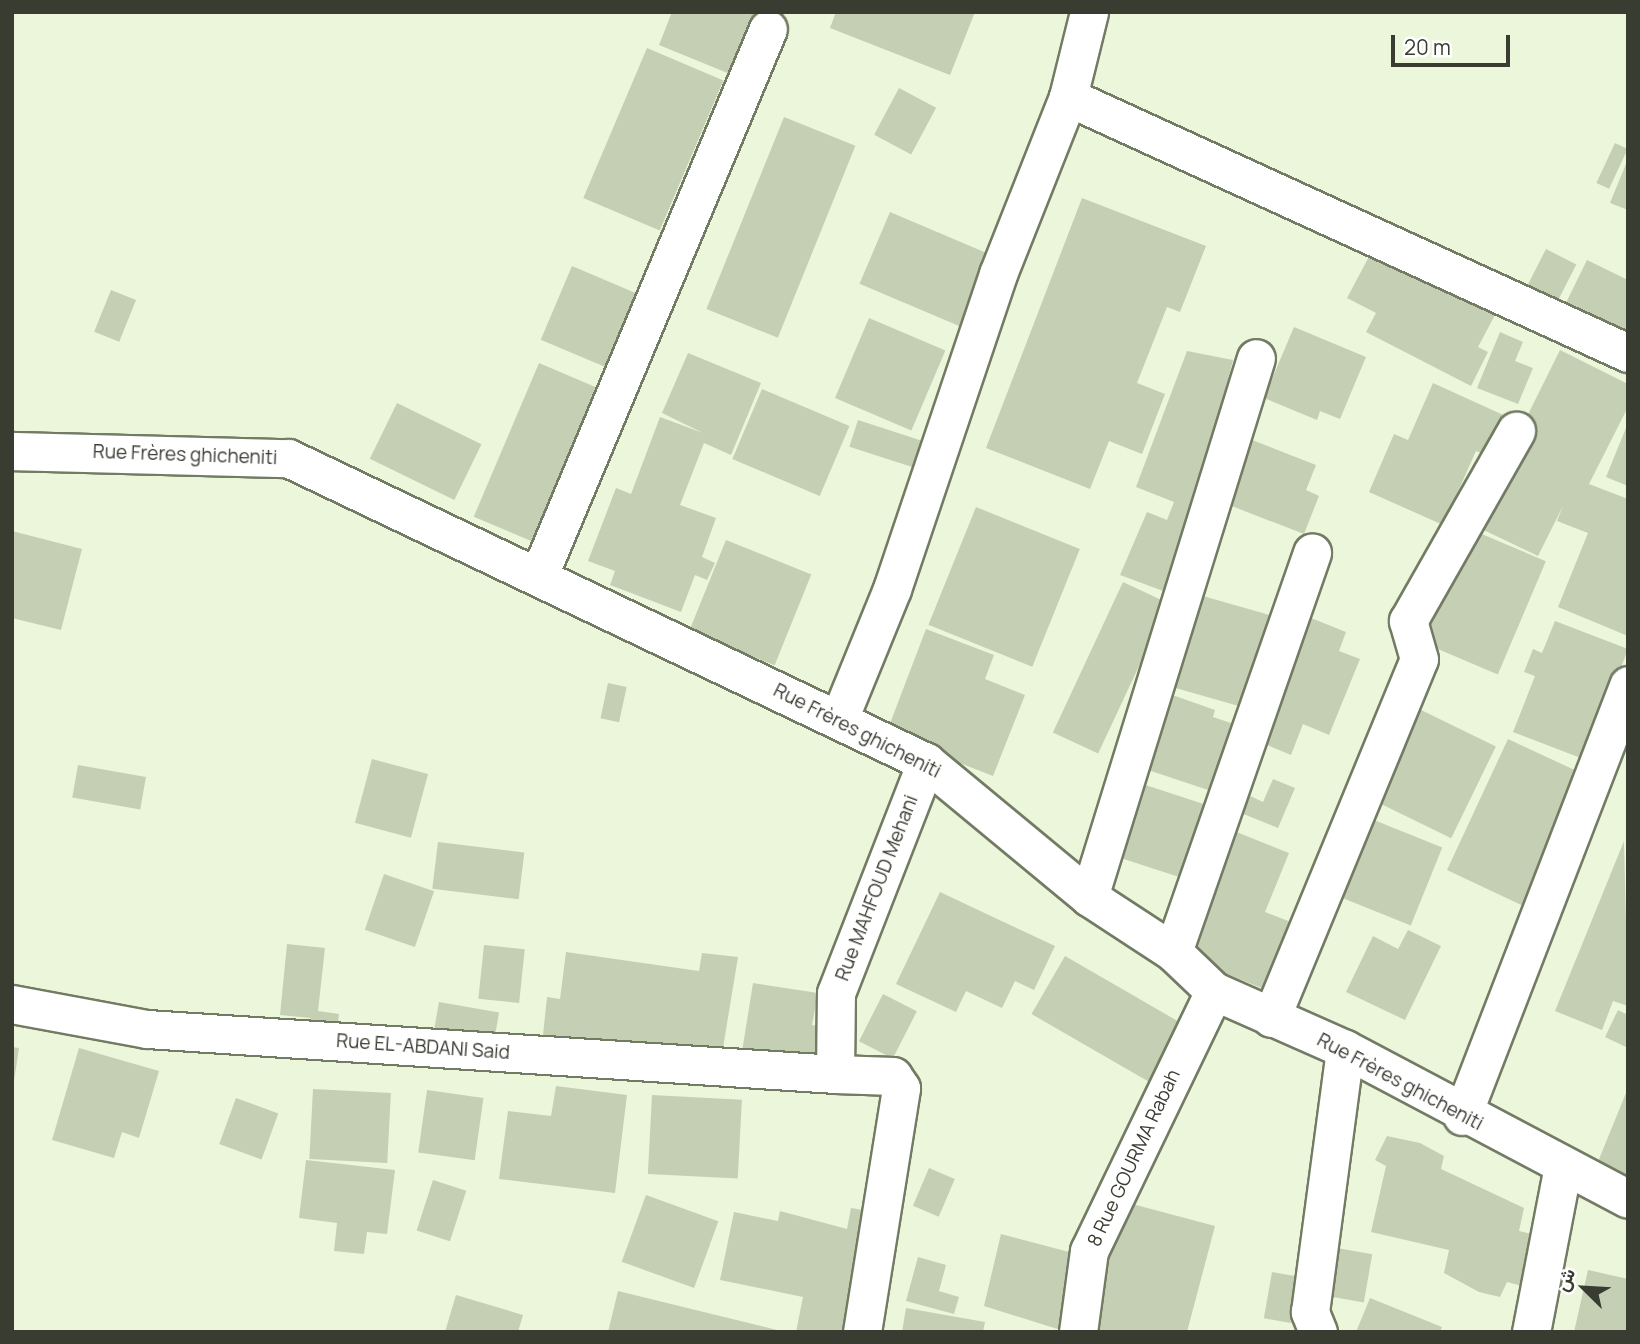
<!DOCTYPE html>
<html>
<head>
<meta charset="utf-8">
<style>
	body { margin:0 }
	#map { position:relative; width:1640px; height:1344px; overflow:hidden; background:#ecf6db; font-family:Manrope,Vazirmatn,sans-serif }
	div>[style] { position:absolute }
	.building>* { inset:0; background:#c5cfb4; transform-origin:0 0 }
	.roads { filter:drop-shadow(2px 0 #727b63) drop-shadow(-2px 0 #727b63) drop-shadow(0 2px #727b63) drop-shadow(0 -2px #727b63) }
	.street>* { height:37px; margin:-18.5px; padding:0 18.5px; transform-origin:18.5px; border-radius:18.5px; background:#fff }
	span { translate:-50% -50%; white-space:nowrap; text-align:center; line-height:1.15; -webkit-text-stroke:5px #fff; paint-order:stroke }
	.street-label { font-size:19px; color:#383c31 }
	.frame { position:absolute; inset:0; border:14px solid #383c31; pointer-events:none }
	.north { position:absolute; left:1549px; top:1253px; width:70px; height:70px; -webkit-text-stroke:5px #fff; paint-order:stroke; rotate:294deg; font-size:19px; font-weight:700; line-height:28px; text-align:center; color:#383c31 }
	.north::after { content:''; display:block; margin:auto; width:24px; height:32px; background:#383c31; clip-path:polygon(50% 0,100% 100%,50% 72%,0 100%) }
	.scale { position:absolute; left:1391px; top:35px; width:119px; height:32px; box-sizing:border-box; border:4px solid #383c31; border-top:0; padding-left:9px; font-size:21px; line-height:24px; white-space:nowrap; color:#383c31; -webkit-text-stroke:5px #fff; paint-order:stroke }
</style>
</head>
<body>
<div id="map">
	<div class="building">
		<div style="clip-path:polygon(672px 12px,755px 12px,730px 74px,659px 45px)"></div>
		<div style="clip-path:polygon(836px 12px,975px 12px,950px 75px,830px 28px)"></div>
		<div style="left:647px;top:48px;width:83px;height:163px;rotate:23deg"></div>
		<div style="left:899px;top:88px;width:42px;height:53px;rotate:28deg"></div>
		<div style="left:784px;top:117px;width:77px;height:207px;rotate:22deg"></div>
		<div style="left:1615px;top:143px;width:14px;height:44px;rotate:25deg"></div>
		<div style="clip-path:polygon(1628px 159px,1628px 210px,1610px 203px)"></div>
		<div style="clip-path:polygon(1082px 198px,1206px 246px,1180px 312px,1167px 307px,1137px 383px,1165px 394px,1142px 454px,1109px 441px,1090px 489px,986px 448px)"></div>
		<div style="left:890px;top:212px;width:119px;height:78px;rotate:23deg"></div>
		<div style="left:1546px;top:249px;width:34px;height:55px;rotate:27deg"></div>
		<div style="clip-path:polygon(1372px 251px,1495px 315px,1478px 347px,1488px 352px,1471px 386px,1366px 332px,1376px 313px,1347px 298px)"></div>
		<div style="clip-path:polygon(1587px 260px,1628px 280px,1628px 348px,1560px 315px)"></div>
		<div style="left:572px;top:266px;width:85px;height:80px;rotate:23deg"></div>
		<div style="left:111px;top:290px;width:27px;height:45px;rotate:22deg"></div>
		<div style="left:869px;top:318px;width:83px;height:87px;rotate:23deg"></div>
		<div style="clip-path:polygon(1294px 327px,1366px 357px,1340px 419px,1320px 411px,1317px 420px,1264px 398px)"></div>
		<div style="clip-path:polygon(1500px 332px,1523px 342px,1515px 361px,1533px 368px,1518px 404px,1477px 388px)"></div>
		<div style="clip-path:polygon(1560px 350px,1628px 384px,1628px 407px,1589px 484px,1628px 499px,1628px 636px,1558px 607px,1588px 533px,1557px 521px,1563px 506px,1538px 556px,1473px 525px)"></div>
		<div style="clip-path:polygon(1187px 351px,1233px 360px,1174px 595px,1120px 575px,1147px 512px,1167px 520px,1174px 502px,1136px 487px)"></div>
		<div style="clip-path:polygon(688px 353px,761px 383px,731px 455px,704px 443px,680px 505px,716px 518px,702px 557px,715px 563px,707px 580px,695px 575px,681px 612px,610px 585px,615px 571px,588px 561px,616px 488px,631px 494px,660px 417px,703px 433px,662px 413px)"></div>
		<div style="left:539px;top:363px;width:65px;height:167px;rotate:23deg"></div>
		<div style="clip-path:polygon(1433px 383px,1510px 418px,1492px 458px,1476px 451px,1443px 525px,1369px 492px,1394px 434px,1408px 440px)"></div>
		<div style="left:762px;top:389px;width:95px;height:76px;rotate:23deg"></div>
		<div style="left:397px;top:403px;width:94px;height:62px;rotate:26deg"></div>
		<div style="left:858px;top:420px;width:80px;height:28px;rotate:18deg"></div>
		<div style="clip-path:polygon(1628px 423px,1628px 486px,1606px 477px)"></div>
		<div style="clip-path:polygon(1242px 436px,1316px 465px,1306px 490px,1319px 496px,1304px 534px,1216px 500px)"></div>
		<div style="left:976px;top:507px;width:112px;height:127px;rotate:22deg"></div>
		<div style="left:1463px;top:526px;width:90px;height:123px;rotate:23deg"></div>
		<div style="clip-path:polygon(12px 531px,82px 549px,61px 630px,12px 618px)"></div>
		<div style="left:726px;top:540px;width:92px;height:98px;rotate:22deg"></div>
		<div style="left:1123px;top:582px;width:50px;height:166px;rotate:25deg"></div>
		<div style="left:1189px;top:592px;width:91px;height:96px;rotate:16deg"></div>
		<div style="clip-path:polygon(1311px 618px,1346px 632px,1339px 651px,1360px 659px,1329px 735px,1303px 724px,1291px 755px,1260px 742px)"></div>
		<div style="clip-path:polygon(1555px 621px,1628px 649px,1586px 760px,1513px 732px,1535px 676px,1524px 672px,1533px 649px,1542px 653px)"></div>
		<div style="clip-path:polygon(926px 629px,994px 655px,985px 679px,1025px 695px,993px 776px,886px 734px)"></div>
		<div style="left:608px;top:683px;width:19px;height:36px;rotate:12deg"></div>
		<div style="clip-path:polygon(1161px 691px,1215px 710px,1213px 717px,1234px 724px,1211px 791px,1136px 766px)"></div>
		<div style="left:1415px;top:707px;width:90px;height:102px;rotate:26deg"></div>
		<div style="clip-path:polygon(1508px 739px,1581px 773px,1532px 910px,1447px 870px)"></div>
		<div style="left:372px;top:759px;width:58px;height:66px;rotate:15deg"></div>
		<div style="left:78px;top:765px;width:69px;height:33px;rotate:10deg"></div>
		<div style="clip-path:polygon(1273px 779px,1295px 788px,1278px 828px,1236px 811px,1244px 793px,1263px 802px)"></div>
		<div style="left:1130px;top:780px;width:79px;height:77px;rotate:18deg"></div>
		<div style="left:1369px;top:818px;width:79px;height:84px;rotate:22deg"></div>
		<div style="clip-path:polygon(1234px 831px,1289px 853px,1265px 912px,1291px 922px,1264px 989px,1183px 956px)"></div>
		<div style="clip-path:polygon(1624px 841px,1628px 1006px,1613px 1001px,1602px 1030px,1555px 1011px)"></div>
		<div style="left:438px;top:842px;width:87px;height:47px;rotate:7deg"></div>
		<div style="left:384px;top:874px;width:53px;height:59px;rotate:19deg"></div>
		<div style="clip-path:polygon(940px 892px,1055px 946px,1034px 990px,1015px 981px,1002px 1008px,966px 991px,956px 1012px,896px 984px)"></div>
		<div style="clip-path:polygon(1408px 930px,1441px 946px,1405px 1020px,1346px 992px,1373px 936px,1398px 949px)"></div>
		<div style="clip-path:polygon(287px 944px,325px 948px,318px 1011px,339px 1014px,337px 1033px,310px 1030px,311px 1018px,280px 1015px)"></div>
		<div style="left:484px;top:945px;width:41px;height:54px;rotate:6deg"></div>
		<div style="clip-path:polygon(566px 952px,699px 971px,702px 953px,738px 957px,722px 1054px,543px 1035px,547px 997px,560px 999px)"></div>
		<div style="left:1065px;top:956px;width:143px;height:67px;rotate:30deg"></div>
		<div style="clip-path:polygon(753px 983px,818px 993px,812px 1025px,829px 1028px,821px 1071px,741px 1058px)"></div>
		<div style="left:883px;top:994px;width:38px;height:53px;rotate:27deg"></div>
		<div style="left:439px;top:1002px;width:61px;height:28px;rotate:10deg"></div>
		<div style="clip-path:polygon(1618px 1010px,1628px 1015px,1628px 1048px,1605px 1037px)"></div>
		<div style="clip-path:polygon(12px 1047px,19px 1048px,14px 1081px,12px 1081px)"></div>
		<div style="clip-path:polygon(79px 1048px,159px 1071px,139px 1138px,122px 1132px,114px 1158px,52px 1140px)"></div>
		<div style="clip-path:polygon(556px 1086px,627px 1095px,615px 1193px,499px 1179px,508px 1111px,551px 1116px)"></div>
		<div style="clip-path:polygon(1628px 1088px,1628px 1188px,1593px 1174px)"></div>
		<div style="left:313px;top:1089px;width:78px;height:70px;rotate:3deg"></div>
		<div style="left:427px;top:1090px;width:57px;height:63px;rotate:8deg"></div>
		<div style="left:652px;top:1095px;width:90px;height:79px;rotate:3deg"></div>
		<div style="left:236px;top:1098px;width:45px;height:49px;rotate:20deg"></div>
		<div style="clip-path:polygon(1387px 1136px,1420px 1143px,1444px 1156px,1441px 1169px,1524px 1208px,1519px 1231px,1541px 1236px,1530px 1288px,1507px 1282px,1500px 1297px,1479px 1292px,1444px 1273px,1449px 1250px,1371px 1232px,1386px 1166px,1375px 1160px)"></div>
		<div style="clip-path:polygon(306px 1160px,395px 1170px,387px 1234px,367px 1232px,364px 1254px,334px 1251px,337px 1223px,299px 1218px)"></div>
		<div style="left:929px;top:1168px;width:28px;height:41px;rotate:23deg"></div>
		<div style="left:433px;top:1180px;width:35px;height:53px;rotate:18deg"></div>
		<div style="left:646px;top:1195px;width:77px;height:71px;rotate:20deg"></div>
		<div style="clip-path:polygon(1121px 1201px,1215px 1226px,1187px 1332px,1086px 1332px)"></div>
		<div style="clip-path:polygon(851px 1208px,886px 1214px,862px 1332px,796px 1332px,803px 1297px,720px 1280px,734px 1212px,778px 1221px,780px 1211px,847px 1229px)"></div>
		<div style="clip-path:polygon(1001px 1234px,1073px 1253px,1067px 1332px,984px 1306px)"></div>
		<div style="left:1326px;top:1246px;width:47px;height:49px;rotate:10deg"></div>
		<div style="clip-path:polygon(918px 1257px,946px 1265px,939px 1291px,959px 1297px,954px 1314px,906px 1301px)"></div>
		<div style="clip-path:polygon(1588px 1270px,1628px 1279px,1628px 1332px,1574px 1332px)"></div>
		<div style="left:1272px;top:1272px;width:27px;height:47px;rotate:10deg"></div>
		<div style="clip-path:polygon(618px 1291px,781px 1331px,781px 1332px,608px 1332px)"></div>
		<div style="clip-path:polygon(456px 1295px,523px 1315px,518px 1332px,445px 1332px)"></div>
		<div style="clip-path:polygon(1370px 1298px,1442px 1327px,1440px 1332px,1356px 1332px)"></div>
		<div style="clip-path:polygon(906px 1308px,985px 1322px,983px 1332px,902px 1332px)"></div>
	</div>
	<div class="roads">
		<div class="street">
			<div style="left:1068px;top:97px;width:616px;rotate:24.57deg"></div>
			<div style="left:12px;top:451px;width:276px;rotate:1.5deg"></div>
			<div style="left:288px;top:458px;width:707px;rotate:25.48deg"></div>
			<div style="left:926px;top:762px;width:212px;rotate:39.6deg"></div>
			<div style="left:1089px;top:897px;width:100px;rotate:33.2deg"></div>
			<div style="left:1173px;top:952px;width:57px;rotate:43.6deg"></div>
			<div style="left:1214px;top:991px;width:143px;rotate:23.9deg"></div>
			<div style="left:1345px;top:1049px;width:320px;rotate:27.9deg"></div>
			<div style="left:539px;top:575px;width:592px;rotate:-67.25deg"></div>
			<div style="left:839px;top:719px;width:140px;rotate:-67.8deg"></div>
			<div style="left:892px;top:589px;width:332px;rotate:-71.4deg"></div>
			<div style="left:998px;top:274px;width:190px;rotate:-68.4deg"></div>
			<div style="left:1068px;top:97px;width:88px;rotate:-76.1deg"></div>
			<div style="left:1089px;top:897px;width:564px;rotate:-72.79deg"></div>
			<div style="left:1173px;top:952px;width:423px;rotate:-70.8deg"></div>
			<div style="left:12px;top:1004px;width:137px;rotate:10.5deg"></div>
			<div style="left:147px;top:1029px;width:689px;rotate:3.74deg"></div>
			<div style="left:1271px;top:1018px;width:388px;rotate:-67.6deg"></div>
			<div style="left:1419px;top:659px;width:40px;rotate:-106deg"></div>
			<div style="left:1408px;top:621px;width:219px;rotate:-60.4deg"></div>
			<div style="left:1462px;top:1116px;width:462px;rotate:-68.9deg"></div>
			<div style="left:862px;top:1332px;width:247px;rotate:-80.9deg"></div>
			<div style="left:901px;top:1088px;width:14px;rotate:-124deg"></div>
			<div style="left:893px;top:1076px;width:58px;rotate:-178deg"></div>
			<div style="left:835px;top:1074px;width:81px;rotate:-89.3deg"></div>
			<div style="left:836px;top:993px;width:248px;rotate:-68.7deg"></div>
			<div style="left:1078px;top:1332px;width:82px;rotate:-82.3deg"></div>
			<div style="left:1089px;top:1251px;width:288px;rotate:-64.3deg"></div>
			<div style="left:1318px;top:1332px;width:22px;rotate:-112deg"></div>
			<div style="left:1310px;top:1312px;width:265px;rotate:-82.4deg"></div>
			<div style="left:1531px;top:1332px;width:169px;rotate:-79.1deg"></div>
		</div>
	</div>
	<div class="street-label">
		<span style="left:185px;top:455px;rotate:2deg">Rue Frères ghicheniti</span>
		<span style="left:857px;top:731px;rotate:27deg">Rue Frères ghicheniti</span>
		<span style="left:877px;top:888px;rotate:-69deg">Rue MAHFOUD Mehani</span>
		<span style="left:423px;top:1047px;rotate:4deg">Rue EL-ABDANI Said</span>
		<span style="left:1400px;top:1082px;rotate:28deg">Rue Frères ghicheniti</span>
		<span style="left:1134px;top:1158px;rotate:-65deg">8 Rue GOURMA Rabah</span>
	</div>
	<div class="frame"></div>
	<div class="north">ش</div>
	<div class="scale">20 m</div>
</div>
</body>
</html>
